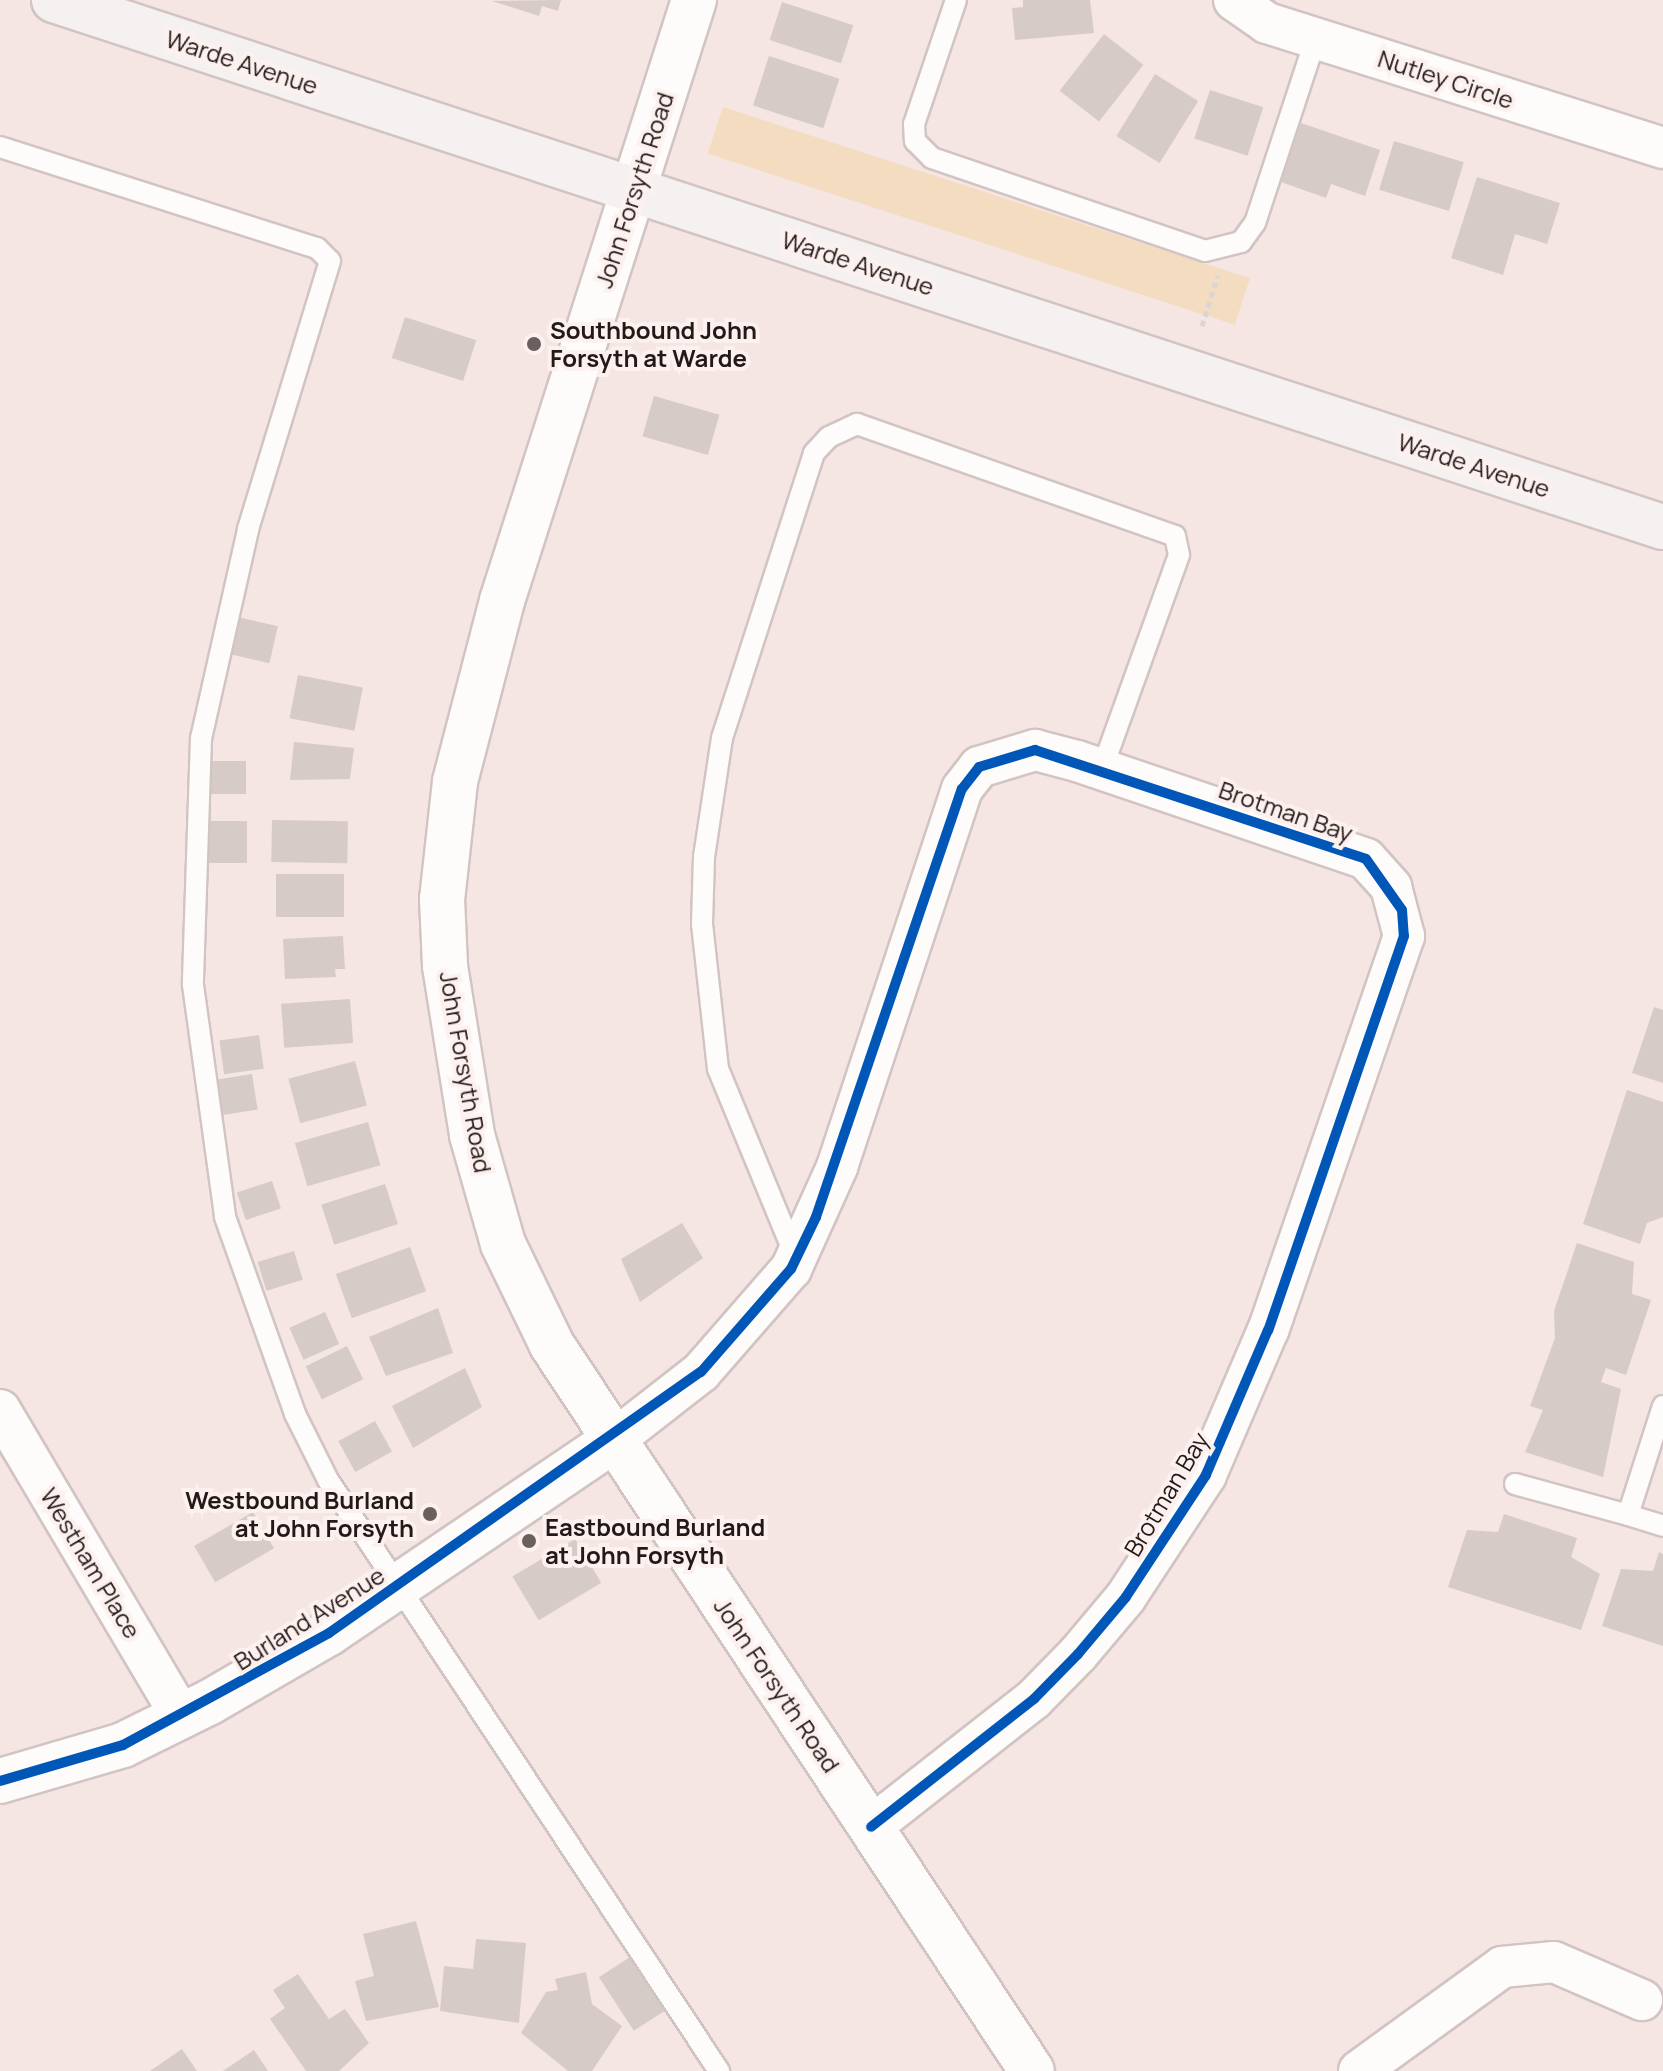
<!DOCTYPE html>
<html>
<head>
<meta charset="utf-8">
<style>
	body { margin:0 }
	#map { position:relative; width:1663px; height:2071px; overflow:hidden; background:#f5e5e3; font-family:Manrope,sans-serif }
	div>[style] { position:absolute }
	.green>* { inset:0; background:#f3dcbf; transform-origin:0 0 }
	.building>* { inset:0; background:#d7cbc8; transform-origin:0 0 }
	.path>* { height:5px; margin-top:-2.5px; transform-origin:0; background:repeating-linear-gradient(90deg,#dbd6d5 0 6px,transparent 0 10px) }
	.roads { filter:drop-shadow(2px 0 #d1c4c3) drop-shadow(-2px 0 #d1c4c3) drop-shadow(0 2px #d1c4c3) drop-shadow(0 -2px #d1c4c3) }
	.service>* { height:20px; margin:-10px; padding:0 10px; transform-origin:10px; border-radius:10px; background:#fefbfb }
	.minor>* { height:40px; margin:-20px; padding:0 20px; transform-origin:20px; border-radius:20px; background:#fefbfb }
	.tertiary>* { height:44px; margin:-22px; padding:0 22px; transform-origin:22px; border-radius:22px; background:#fefbfb }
	.secondary>* { height:44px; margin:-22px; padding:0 22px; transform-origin:22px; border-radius:22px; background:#f6f1f1 }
	.cycleway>* { height:10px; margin:-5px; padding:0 5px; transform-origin:5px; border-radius:5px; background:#0057b8 }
	.dots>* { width:22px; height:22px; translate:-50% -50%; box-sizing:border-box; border:4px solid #fdf1ef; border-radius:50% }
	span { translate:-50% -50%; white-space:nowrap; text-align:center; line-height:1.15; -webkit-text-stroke:8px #fdf1ef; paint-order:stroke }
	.street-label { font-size:24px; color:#231917 }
	.poi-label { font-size:24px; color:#231917; font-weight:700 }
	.left { translate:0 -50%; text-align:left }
	.right { translate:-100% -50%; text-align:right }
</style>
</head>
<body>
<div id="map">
	<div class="green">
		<div style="left:723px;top:107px;width:554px;height:49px;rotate:18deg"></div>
	</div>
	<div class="building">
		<div style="clip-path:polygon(561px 0,558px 11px,542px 6px,539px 16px,492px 1px)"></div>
		<div style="clip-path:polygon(1023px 0,1090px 0,1094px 33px,1015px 40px,1012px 8px,1023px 7px)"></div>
		<div style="left:782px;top:2px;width:75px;height:40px;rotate:18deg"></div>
		<div style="left:1104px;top:34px;width:50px;height:72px;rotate:38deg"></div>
		<div style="left:769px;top:56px;width:74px;height:52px;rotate:18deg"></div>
		<div style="left:1155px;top:74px;width:51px;height:73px;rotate:32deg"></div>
		<div style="left:1210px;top:90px;width:56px;height:51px;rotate:18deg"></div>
		<div style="clip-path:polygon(1301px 123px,1380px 150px,1365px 196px,1331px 184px,1326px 198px,1281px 182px)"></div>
		<div style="left:1394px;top:141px;width:73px;height:51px;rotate:17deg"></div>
		<div style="clip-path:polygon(1477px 177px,1560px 203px,1547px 244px,1515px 234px,1503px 275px,1451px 258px)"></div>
		<div style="left:405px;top:317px;width:75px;height:43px;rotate:18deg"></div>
		<div style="left:654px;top:396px;width:68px;height:42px;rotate:16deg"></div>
		<div style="left:238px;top:617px;width:41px;height:38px;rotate:13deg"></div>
		<div style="left:298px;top:675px;width:66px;height:44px;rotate:11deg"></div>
		<div style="clip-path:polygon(294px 742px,354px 748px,350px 779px,290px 780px)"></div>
		<div style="left:209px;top:761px;width:37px;height:33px"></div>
		<div style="left:272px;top:820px;width:76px;height:42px;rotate:1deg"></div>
		<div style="left:204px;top:821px;width:43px;height:42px"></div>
		<div style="left:276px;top:874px;width:68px;height:43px"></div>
		<div style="clip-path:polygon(343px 936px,345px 969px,335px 969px,336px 977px,285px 979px,283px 939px)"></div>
		<div style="left:350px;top:999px;width:44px;height:69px;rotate:86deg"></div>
		<div style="clip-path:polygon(1654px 1007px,1663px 1010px,1663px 1083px,1632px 1073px)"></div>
		<div style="left:259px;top:1035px;width:34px;height:40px;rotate:82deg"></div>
		<div style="left:355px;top:1061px;width:46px;height:69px;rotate:75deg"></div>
		<div style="left:252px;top:1074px;width:36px;height:35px;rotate:81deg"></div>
		<div style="clip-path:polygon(1627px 1090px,1663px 1102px,1663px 1217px,1647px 1223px,1640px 1244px,1583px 1224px)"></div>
		<div style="left:368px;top:1122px;width:45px;height:76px;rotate:74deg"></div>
		<div style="left:272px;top:1181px;width:29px;height:37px;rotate:72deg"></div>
		<div style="left:385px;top:1184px;width:42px;height:67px;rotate:72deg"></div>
		<div style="clip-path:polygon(682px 1223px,703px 1258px,640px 1302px,621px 1259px)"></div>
		<div style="clip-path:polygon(1577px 1243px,1634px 1262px,1632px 1294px,1651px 1300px,1626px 1375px,1606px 1368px,1601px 1382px,1621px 1389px,1603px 1477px,1525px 1452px,1543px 1410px,1530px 1406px,1555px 1338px,1554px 1311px)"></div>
		<div style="left:410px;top:1247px;width:47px;height:79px;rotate:70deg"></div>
		<div style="left:294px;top:1251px;width:30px;height:38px;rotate:73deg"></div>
		<div style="clip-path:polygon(438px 1308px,453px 1353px,386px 1376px,369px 1337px)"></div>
		<div style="left:325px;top:1312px;width:35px;height:39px;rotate:66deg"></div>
		<div style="left:347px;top:1346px;width:37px;height:46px;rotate:64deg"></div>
		<div style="clip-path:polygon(465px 1368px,482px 1407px,413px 1448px,392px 1406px)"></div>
		<div style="left:375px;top:1421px;width:35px;height:42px;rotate:61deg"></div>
		<div style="left:253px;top:1512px;width:42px;height:68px;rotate:60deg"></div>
		<div style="clip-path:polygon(1504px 1514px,1577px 1538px,1571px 1557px,1600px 1574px,1581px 1630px,1448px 1587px,1467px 1530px,1498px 1532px)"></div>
		<div style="left:575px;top:1539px;width:51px;height:73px;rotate:59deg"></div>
		<div style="clip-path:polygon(1659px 1552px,1663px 1554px,1663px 1646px,1602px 1626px,1621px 1569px,1653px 1571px)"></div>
		<div style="clip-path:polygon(416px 1921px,439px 2007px,366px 2021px,355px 1981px,374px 1976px,363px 1934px)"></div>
		<div style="clip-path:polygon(476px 1939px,526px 1943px,519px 2023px,440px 2011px,444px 1966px,473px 1969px)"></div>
		<div style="left:630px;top:1957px;width:64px;height:37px;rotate:57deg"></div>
		<div style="clip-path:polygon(586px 1972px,592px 2004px,622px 2026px,592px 2071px,568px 2071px,521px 2033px,546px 1992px,558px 1990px,555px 1979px)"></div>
		<div style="clip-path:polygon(298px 1974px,329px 2019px,345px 2009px,369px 2043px,339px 2071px,306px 2071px,270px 2019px,285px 2008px,273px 1990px)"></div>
		<div style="clip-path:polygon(182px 2049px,197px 2071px,150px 2071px)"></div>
		<div style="clip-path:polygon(254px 2050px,268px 2071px,223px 2071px)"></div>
	</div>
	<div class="path">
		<div style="left:1202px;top:326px;width:53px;rotate:-72.6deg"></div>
	</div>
	<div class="roads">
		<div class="service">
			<div style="left:956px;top:0;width:131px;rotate:108.7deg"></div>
			<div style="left:914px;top:124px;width:17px;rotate:87deg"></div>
			<div style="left:915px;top:141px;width:24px;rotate:45deg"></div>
			<div style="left:932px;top:158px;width:288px;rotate:18.8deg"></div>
			<div style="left:1205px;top:251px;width:37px;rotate:-14deg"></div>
			<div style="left:1241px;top:242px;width:24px;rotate:-54deg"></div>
			<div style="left:1255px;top:223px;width:195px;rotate:-71.8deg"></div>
			<div style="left:0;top:147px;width:333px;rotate:17.7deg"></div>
			<div style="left:317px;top:248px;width:18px;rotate:45deg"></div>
			<div style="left:330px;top:261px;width:281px;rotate:107deg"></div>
			<div style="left:248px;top:530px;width:213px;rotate:102.7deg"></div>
			<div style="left:201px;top:738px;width:247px;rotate:91.9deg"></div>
			<div style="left:193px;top:985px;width:234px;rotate:82.1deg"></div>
			<div style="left:225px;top:1217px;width:209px;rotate:70.4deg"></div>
			<div style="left:295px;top:1414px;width:74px;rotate:63.4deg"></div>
			<div style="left:328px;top:1480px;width:709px;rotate:56.51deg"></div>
			<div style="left:796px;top:1258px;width:204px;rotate:-112.4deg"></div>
			<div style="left:718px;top:1069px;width:146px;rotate:-96.3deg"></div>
			<div style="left:702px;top:924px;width:67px;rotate:-88.3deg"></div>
			<div style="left:704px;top:857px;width:120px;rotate:-81.4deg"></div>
			<div style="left:722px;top:738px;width:299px;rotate:-72.1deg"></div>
			<div style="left:814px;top:453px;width:22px;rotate:-47deg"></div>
			<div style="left:829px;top:437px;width:31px;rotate:-25deg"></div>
			<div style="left:857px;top:424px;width:337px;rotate:19.4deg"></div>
			<div style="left:1175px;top:536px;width:19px;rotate:78deg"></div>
			<div style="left:1179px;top:555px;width:227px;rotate:109.8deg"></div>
			<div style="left:1663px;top:1406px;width:114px;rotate:107.8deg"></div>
			<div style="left:1628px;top:1515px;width:37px;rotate:17deg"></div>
			<div style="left:1515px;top:1484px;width:117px;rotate:15.3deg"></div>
		</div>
		<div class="minor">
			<div style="left:1234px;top:0;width:40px;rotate:34.9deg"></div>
			<div style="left:1267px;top:23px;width:415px;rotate:17.5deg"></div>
			<div style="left:0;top:1410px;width:356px;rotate:59.4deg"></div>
			<div style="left:614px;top:1440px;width:110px;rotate:-38deg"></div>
			<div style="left:701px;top:1372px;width:137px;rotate:-48.9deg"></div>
			<div style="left:791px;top:1269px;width:112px;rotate:-65.7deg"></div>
			<div style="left:837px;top:1167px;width:398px;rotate:-71.7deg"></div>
			<div style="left:962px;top:789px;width:28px;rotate:-52deg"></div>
			<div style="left:979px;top:767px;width:59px;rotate:-16.9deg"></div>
			<div style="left:1035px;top:750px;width:43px;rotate:14.7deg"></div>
			<div style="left:1077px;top:761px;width:305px;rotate:18.7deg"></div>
			<div style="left:1366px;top:859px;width:38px;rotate:48deg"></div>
			<div style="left:1391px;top:887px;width:51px;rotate:75.1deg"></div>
			<div style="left:1404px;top:936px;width:417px;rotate:109deg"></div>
			<div style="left:1268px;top:1330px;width:158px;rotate:113.2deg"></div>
			<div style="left:1206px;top:1475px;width:146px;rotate:123.3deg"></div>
			<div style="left:1126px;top:1597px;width:75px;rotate:130.1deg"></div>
			<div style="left:1078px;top:1654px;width:63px;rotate:134.4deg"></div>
			<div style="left:1034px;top:1699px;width:207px;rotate:141.9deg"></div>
			<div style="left:1359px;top:2071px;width:177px;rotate:-36deg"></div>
			<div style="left:1502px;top:1967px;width:52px;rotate:-5.5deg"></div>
			<div style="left:1554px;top:1962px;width:96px;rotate:23.4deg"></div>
		</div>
		<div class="tertiary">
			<div style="left:694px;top:0;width:631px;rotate:107.72deg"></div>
			<div style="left:502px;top:601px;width:187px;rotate:104.6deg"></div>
			<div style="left:455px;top:782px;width:118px;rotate:96.3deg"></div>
			<div style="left:442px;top:899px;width:67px;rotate:87.4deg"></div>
			<div style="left:445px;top:966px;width:171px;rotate:80.9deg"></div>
			<div style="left:472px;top:1135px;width:113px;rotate:74.1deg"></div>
			<div style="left:503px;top:1244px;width:112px;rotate:64.1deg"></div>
			<div style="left:552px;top:1345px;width:870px;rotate:56.53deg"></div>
			<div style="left:0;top:1781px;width:128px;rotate:-16.3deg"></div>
			<div style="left:123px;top:1745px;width:97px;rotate:-26.3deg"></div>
			<div style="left:210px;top:1702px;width:138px;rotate:-30.1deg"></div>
			<div style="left:329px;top:1633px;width:344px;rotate:-34.1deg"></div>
		</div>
		<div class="secondary">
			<div style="left:54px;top:0;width:1693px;rotate:18.14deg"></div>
		</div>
	</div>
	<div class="cycleway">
		<div style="left:0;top:1781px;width:128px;rotate:-16.3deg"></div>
		<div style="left:123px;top:1745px;width:234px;rotate:-28.5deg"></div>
		<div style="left:329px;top:1633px;width:454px;rotate:-35.1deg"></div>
		<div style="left:701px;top:1372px;width:137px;rotate:-48.9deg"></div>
		<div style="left:791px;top:1269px;width:58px;rotate:-64.3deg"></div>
		<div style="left:816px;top:1217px;width:452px;rotate:-71.2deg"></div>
		<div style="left:962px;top:789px;width:28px;rotate:-52deg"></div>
		<div style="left:979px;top:767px;width:59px;rotate:-16.9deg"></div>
		<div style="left:1035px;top:750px;width:348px;rotate:18.2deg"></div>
		<div style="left:1366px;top:859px;width:62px;rotate:54.8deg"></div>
		<div style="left:1402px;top:910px;width:26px;rotate:86deg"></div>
		<div style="left:1404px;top:936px;width:417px;rotate:109deg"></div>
		<div style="left:1268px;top:1330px;width:158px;rotate:113.2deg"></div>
		<div style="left:1206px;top:1475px;width:146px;rotate:123.3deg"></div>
		<div style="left:1126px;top:1597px;width:75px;rotate:130.1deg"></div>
		<div style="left:1078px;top:1654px;width:63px;rotate:134.4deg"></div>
		<div style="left:1034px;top:1699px;width:207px;rotate:141.9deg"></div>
	</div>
	<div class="dots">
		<div style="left:534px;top:344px;background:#6c605e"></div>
		<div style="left:430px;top:1514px;background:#6c605e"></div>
		<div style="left:529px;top:1541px;background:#6c605e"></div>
	</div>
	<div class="street-label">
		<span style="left:242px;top:62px;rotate:18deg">Warde Avenue</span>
		<span style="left:1446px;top:79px;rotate:18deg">Nutley Circle</span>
		<span style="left:634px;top:190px;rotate:-72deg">John Forsyth Road</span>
		<span style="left:858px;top:263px;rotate:18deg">Warde Avenue</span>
		<span style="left:1474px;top:465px;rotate:18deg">Warde Avenue</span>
		<span style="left:1286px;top:811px;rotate:19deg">Brotman Bay</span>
		<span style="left:466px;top:1072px;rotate:80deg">John Forsyth Road</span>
		<span style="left:1166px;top:1494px;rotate:-59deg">Brotman Bay</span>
		<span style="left:91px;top:1563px;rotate:59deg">Westham Place</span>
		<span style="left:309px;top:1618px;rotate:-32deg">Burland Avenue</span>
		<span style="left:777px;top:1685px;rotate:56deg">John Forsyth Road</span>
	</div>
	<div class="poi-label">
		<span class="left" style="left:550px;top:344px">Southbound John<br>Forsyth at Warde</span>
		<span class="right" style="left:414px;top:1514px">Westbound Burland<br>at John Forsyth</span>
		<span class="left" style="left:545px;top:1541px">Eastbound Burland<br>at John Forsyth</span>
	</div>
</div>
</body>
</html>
